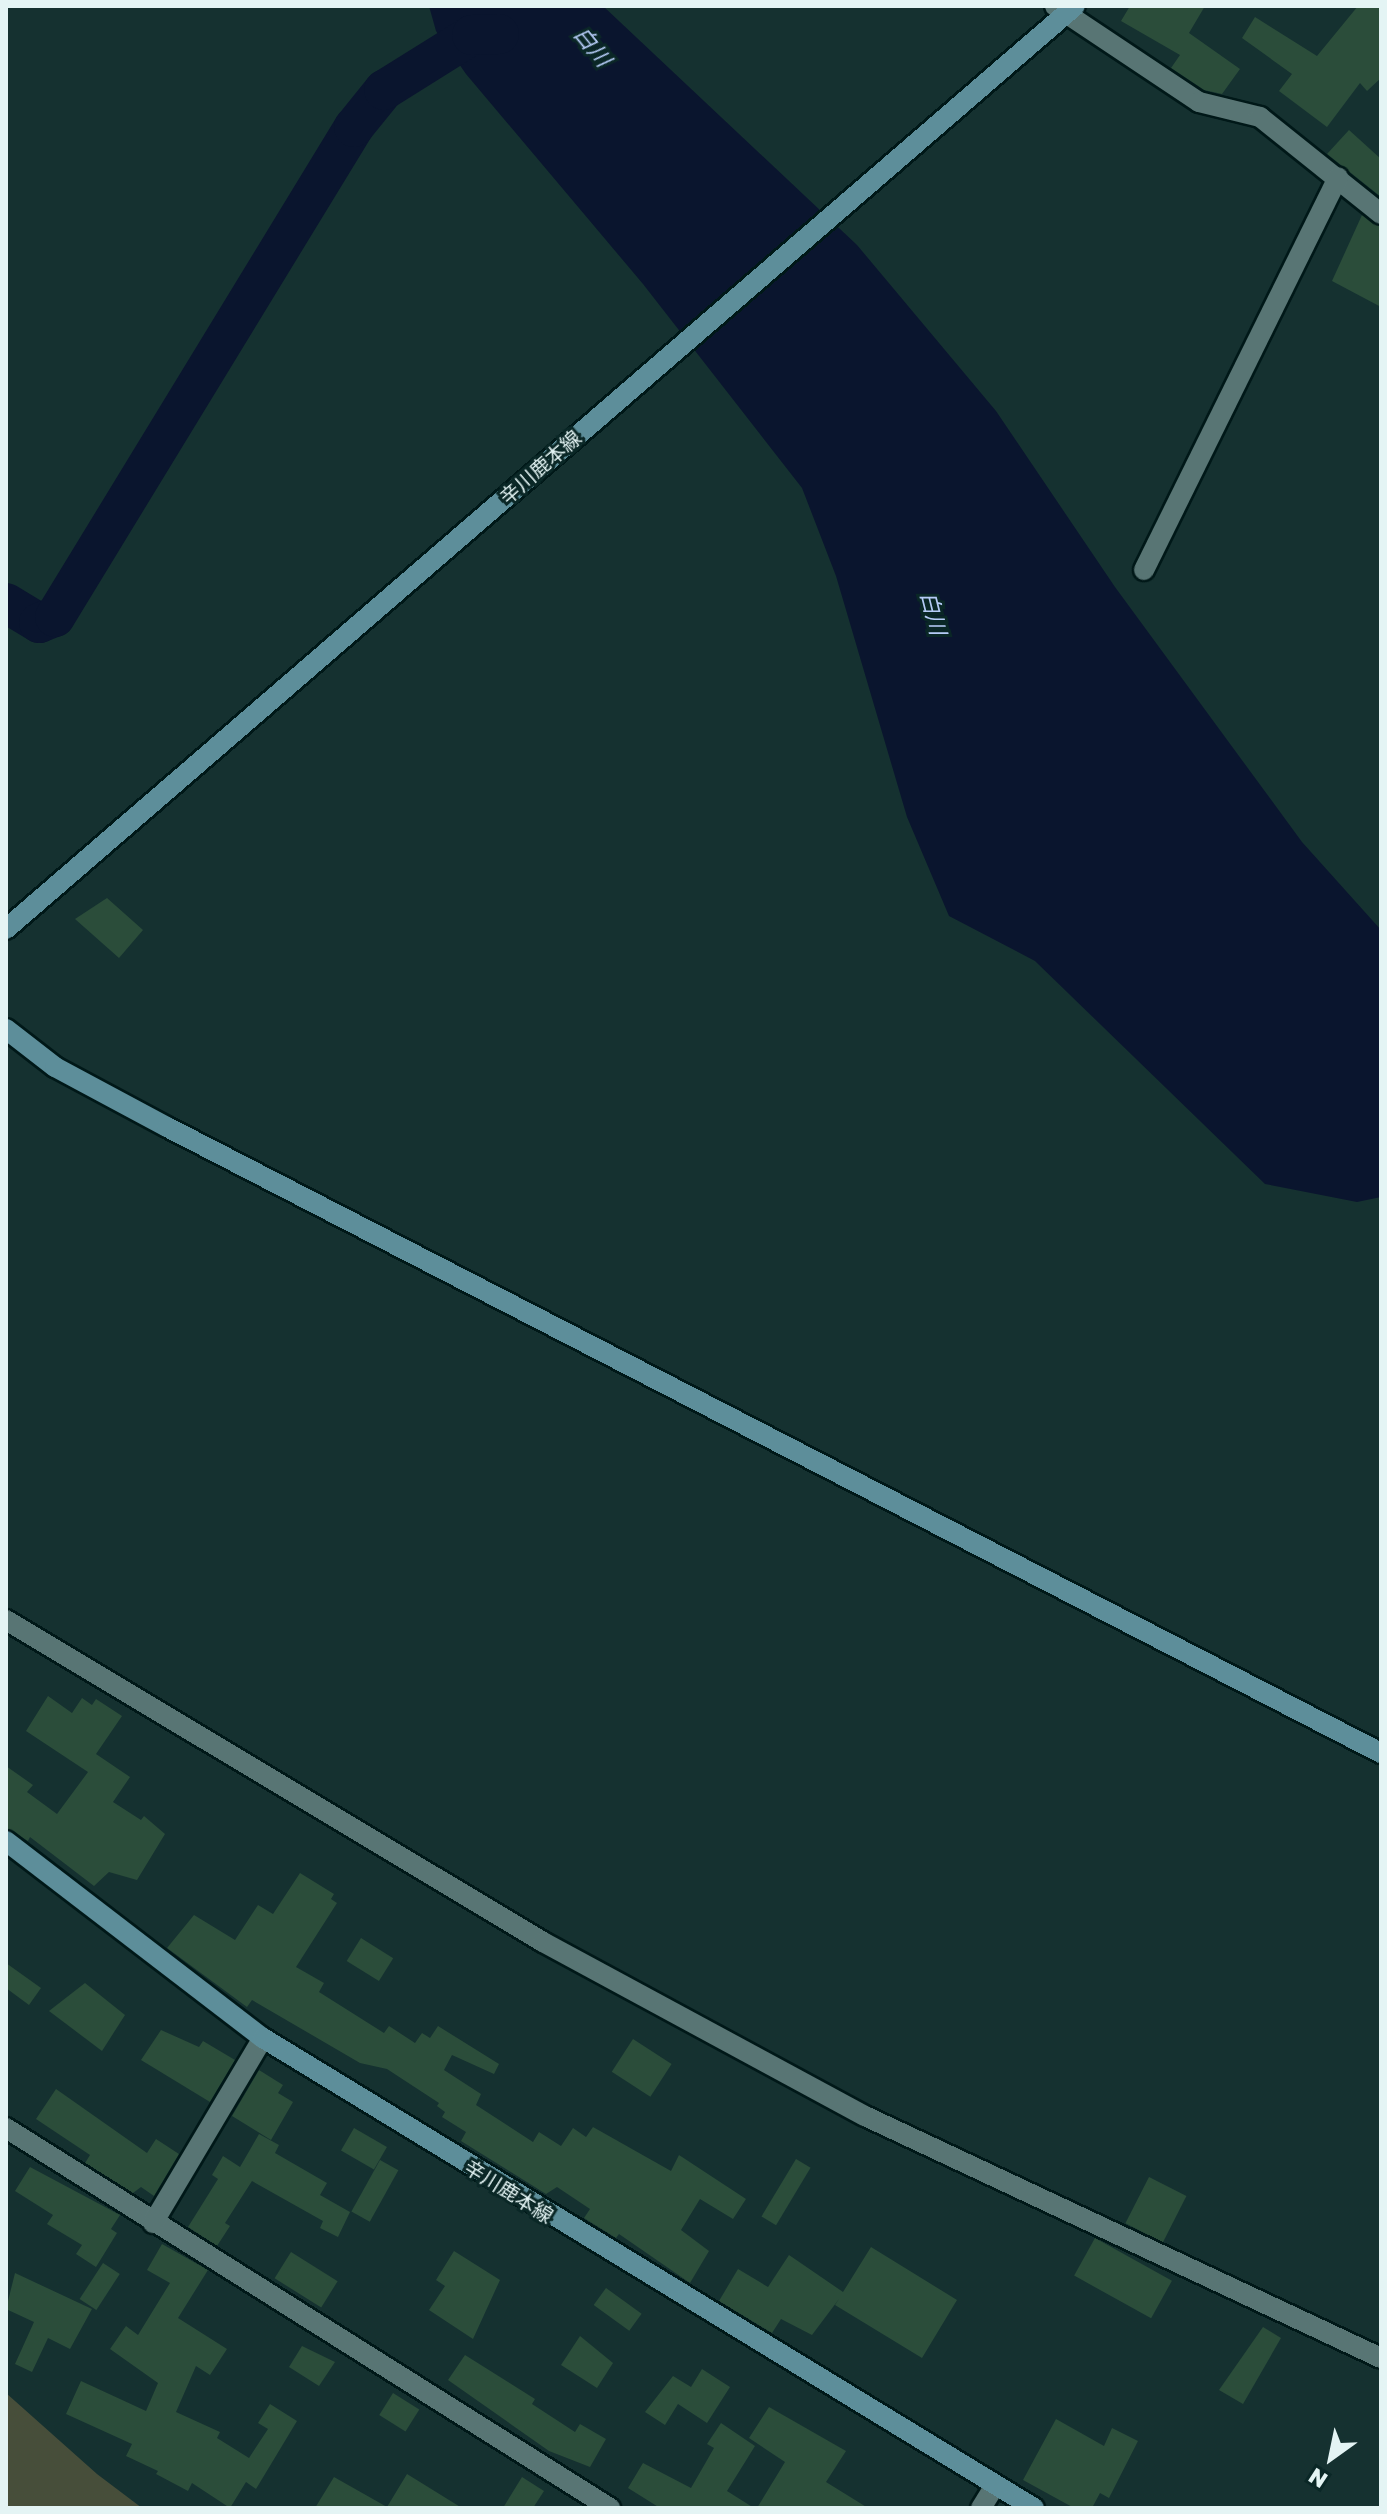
<!DOCTYPE html>
<html>
<head>
<meta charset="utf-8">
<style>
	body { margin:0 }
	#map { position:relative; width:1387px; height:2514px; overflow:hidden; background:#153130; font-family:"Golos Text","Noto Sans JP",sans-serif }
	div>[style] { position:absolute }
	.green>* { inset:0; background:#474e3a }
	.water>* { inset:0; background:#0a152e }
	.river>* { height:40px; margin:-20px; padding:0 20px; transform-origin:20px; border-radius:20px; background:#0a152e }
	.building>* { inset:0; background:#2b4d3a; transform-origin:0 0 }
	.roads { filter:drop-shadow(2px 0 #001818) drop-shadow(-2px 0 #001818) drop-shadow(0 2px #001818) drop-shadow(0 -2px #001818) }
	.street>* { height:20px; margin:-10px; padding:0 10px; transform-origin:10px; border-radius:10px; background:#587574 }
	.secondary>* { height:20px; margin:-10px; padding:0 10px; transform-origin:10px; border-radius:10px; background:#5d8e9a }
	span { translate:-50% -50%; white-space:nowrap; text-align:center; line-height:1.15; -webkit-text-stroke:6px #0a2726; paint-order:stroke }
	.street-label { font-size:20px; color:#e4f4f4 }
	.water-label { font-size:22px; color:#b5cbf6; font-style:italic }
	.frame { position:absolute; inset:0; border:8px solid #e4f4f4; pointer-events:none }
	.north { position:absolute; left:1291px; top:2418px; width:80px; height:80px; -webkit-text-stroke:6px #0a2726; paint-order:stroke; rotate:213deg; font-size:22px; font-weight:700; line-height:32px; text-align:center; color:#e4f4f4 }
	.north::after { content:''; display:block; margin:auto; width:28px; height:36px; background:#e4f4f4; clip-path:polygon(50% 0,100% 100%,50% 72%,0 100%) }
</style>
</head>
<body>
<div id="map">
	<div class="green">
		<div style="clip-path:polygon(6px 2393px,97px 2474px,142px 2508px,6px 2508px)"></div>
	</div>
	<div class="water">
		<div style="clip-path:polygon(429px 6px,603px 6px,857px 245px,996px 411px,1115px 587px,1302px 842px,1381px 930px,1381px 1197px,1357px 1202px,1265px 1184px,1035px 961px,949px 916px,907px 817px,836px 576px,802px 488px,643px 284px,466px 74px,436px 31px)"></div>
	</div>
	<div class="river">
		<div style="left:6px;top:603px;width:39px;rotate:31deg"></div>
		<div style="left:39px;top:623px;width:17px;rotate:-21deg"></div>
		<div style="left:55px;top:617px;width:574px;rotate:-58.61deg"></div>
		<div style="left:354px;top:127px;width:48px;rotate:-51deg"></div>
		<div style="left:384px;top:90px;width:104px;rotate:-32deg"></div>
		<div style="left:472px;top:35px;width:27px;rotate:-2deg"></div>
	</div>
	<div class="building">
		<div style="clip-path:polygon(1130px 6px,1205px 6px,1189px 33px,1240px 69px,1222px 94px,1204px 90px,1171px 68px,1180px 55px,1121px 21px)"></div>
		<div style="clip-path:polygon(1358px 6px,1381px 6px,1381px 78px,1367px 91px,1360px 83px,1327px 127px,1279px 91px,1292px 74px,1242px 38px,1255px 17px,1317px 56px)"></div>
		<div style="clip-path:polygon(1349px 130px,1381px 159px,1381px 197px,1327px 154px)"></div>
		<div style="clip-path:polygon(1362px 215px,1381px 227px,1381px 307px,1332px 281px)"></div>
		<div style="clip-path:polygon(107px 898px,143px 930px,119px 958px,75px 919px)"></div>
		<div style="clip-path:polygon(48px 1696px,72px 1713px,82px 1698px,92px 1705px,96px 1699px,122px 1716px,96px 1754px,130px 1777px,113px 1802px,141px 1820px,144px 1816px,165px 1834px,137px 1880px,109px 1872px,94px 1886px,30px 1837px,28px 1841px,6px 1828px,6px 1766px,33px 1785px,27px 1792px,57px 1814px,88px 1772px,26px 1731px)"></div>
		<div style="clip-path:polygon(300px 1873px,334px 1894px,331px 1899px,337px 1903px,296px 1967px,324px 1983px,319px 1992px,384px 2033px,389px 2026px,415px 2043px,422px 2033px,430px 2038px,438px 2026px,499px 2064px,494px 2074px,452px 2055px,444px 2070px,481px 2094px,476px 2105px,533px 2142px,539px 2132px,561px 2146px,573px 2128px,586px 2137px,593px 2127px,671px 2171px,679px 2155px,746px 2199px,733px 2219px,700px 2199px,681px 2230px,709px 2251px,690px 2283px,619px 2234px,616px 2238px,584px 2218px,590px 2209px,557px 2187px,546px 2194px,461px 2141px,466px 2132px,442px 2117px,445px 2112px,437px 2106px,439px 2103px,387px 2069px,360px 2063px,252px 2000px,247px 2007px,167px 1948px,194px 1915px,235px 1940px,258px 1905px,273px 1914px)"></div>
		<div style="left:361px;top:1938px;width:38px;height:27px;rotate:32deg"></div>
		<div style="clip-path:polygon(6px 1963px,41px 1988px,29px 2005px,6px 1988px)"></div>
		<div style="clip-path:polygon(85px 1983px,125px 2015px,102px 2051px,49px 2011px)"></div>
		<div style="clip-path:polygon(161px 2030px,199px 2047px,203px 2041px,235px 2060px,210px 2102px,141px 2060px)"></div>
		<div style="left:633px;top:2039px;width:46px;height:39px;rotate:33deg"></div>
		<div style="clip-path:polygon(259px 2070px,283px 2085px,278px 2093px,293px 2102px,271px 2140px,232px 2116px)"></div>
		<div style="clip-path:polygon(56px 2089px,147px 2153px,156px 2139px,179px 2154px,154px 2196px,141px 2187px,133px 2193px,85px 2163px,90px 2155px,36px 2119px)"></div>
		<div style="left:354px;top:2128px;width:38px;height:26px;rotate:30deg"></div>
		<div style="clip-path:polygon(259px 2134px,279px 2145px,275px 2153px,327px 2183px,320px 2195px,350px 2212px,338px 2237px,320px 2228px,323px 2221px,252px 2181px,225px 2223px,230px 2226px,217px 2246px,188px 2227px,218px 2179px,212px 2175px,223px 2156px,240px 2167px)"></div>
		<div style="left:796px;top:2159px;width:17px;height:67px;rotate:31deg"></div>
		<div style="left:380px;top:2160px;width:21px;height:59px;rotate:29deg"></div>
		<div style="clip-path:polygon(30px 2167px,120px 2215px,111px 2229px,117px 2233px,96px 2267px,76px 2254px,82px 2245px,47px 2224px,53px 2215px,15px 2191px)"></div>
		<div style="left:1149px;top:2177px;width:42px;height:52px;rotate:27deg"></div>
		<div style="left:1095px;top:2238px;width:88px;height:43px;rotate:29deg"></div>
		<div style="clip-path:polygon(162px 2244px,208px 2270px,178px 2318px,227px 2349px,210px 2375px,196px 2366px,176px 2412px,220px 2432px,217px 2438px,249px 2458px,268px 2429px,258px 2423px,270px 2404px,297px 2421px,256px 2489px,246px 2482px,230px 2508px,192px 2483px,188px 2491px,156px 2474px,158px 2471px,126px 2456px,132px 2444px,66px 2414px,81px 2381px,146px 2411px,158px 2383px,110px 2349px,126px 2326px,138px 2335px,170px 2283px,147px 2270px)"></div>
		<div style="clip-path:polygon(871px 2247px,957px 2300px,922px 2358px,835px 2305px,839px 2299px,812px 2335px,781px 2319px,772px 2333px,719px 2301px,738px 2269px,768px 2287px,789px 2255px,843px 2292px)"></div>
		<div style="clip-path:polygon(454px 2251px,500px 2280px,473px 2339px,429px 2310px,445px 2286px,436px 2280px)"></div>
		<div style="left:291px;top:2252px;width:55px;height:31px;rotate:32deg"></div>
		<div style="left:103px;top:2263px;width:20px;height:43px;rotate:33deg"></div>
		<div style="clip-path:polygon(15px 2273px,92px 2309px,70px 2349px,48px 2338px,32px 2372px,15px 2364px,34px 2322px,6px 2309px)"></div>
		<div style="left:606px;top:2288px;width:44px;height:21px;rotate:36deg"></div>
		<div style="clip-path:polygon(1263px 2327px,1281px 2338px,1243px 2404px,1219px 2390px)"></div>
		<div style="clip-path:polygon(580px 2336px,613px 2363px,597px 2388px,561px 2365px)"></div>
		<div style="clip-path:polygon(302px 2346px,335px 2362px,319px 2386px,289px 2367px)"></div>
		<div style="clip-path:polygon(465px 2355px,535px 2399px,532px 2404px,575px 2432px,580px 2424px,606px 2439px,590px 2467px,549px 2451px,448px 2380px)"></div>
		<div style="clip-path:polygon(702px 2369px,730px 2387px,707px 2423px,678px 2404px,665px 2425px,645px 2412px,673px 2376px,691px 2387px)"></div>
		<div style="left:393px;top:2393px;width:31px;height:26px;rotate:32deg"></div>
		<div style="clip-path:polygon(769px 2407px,846px 2451px,826px 2482px,868px 2508px,757px 2508px,785px 2462px,749px 2438px)"></div>
		<div style="clip-path:polygon(1056px 2419px,1104px 2446px,1112px 2428px,1138px 2441px,1109px 2498px,1100px 2493px,1092px 2508px,1074px 2508px,1023px 2480px)"></div>
		<div style="clip-path:polygon(721px 2423px,755px 2446px,727px 2491px,754px 2508px,660px 2508px,628px 2488px,643px 2463px,691px 2488px,714px 2448px,707px 2444px)"></div>
		<div style="clip-path:polygon(407px 2474px,462px 2508px,315px 2508px,334px 2477px,387px 2507px)"></div>
		<div style="clip-path:polygon(522px 2477px,544px 2491px,533px 2508px,503px 2508px)"></div>
	</div>
	<div class="roads">
		<div class="street">
			<div style="left:1055px;top:6px;width:173px;rotate:33.7deg"></div>
			<div style="left:1199px;top:102px;width:63px;rotate:13.8deg"></div>
			<div style="left:1260px;top:117px;width:155px;rotate:38.7deg"></div>
			<div style="left:1144px;top:570px;width:438px;rotate:-63.7deg"></div>
			<div style="left:6px;top:1620px;width:626px;rotate:30.95deg"></div>
			<div style="left:543px;top:1942px;width:366px;rotate:28.4deg"></div>
			<div style="left:865px;top:2116px;width:570px;rotate:25.13deg"></div>
			<div style="left:6px;top:2128px;width:714px;rotate:32.18deg"></div>
			<div style="left:153px;top:2223px;width:215px;rotate:-59.3deg"></div>
			<div style="left:981px;top:2508px;width:25px;rotate:-58deg"></div>
		</div>
		<div class="secondary">
			<div style="left:6px;top:929px;width:1412px;rotate:-40.81deg"></div>
			<div style="left:6px;top:1029px;width:62px;rotate:37.8deg"></div>
			<div style="left:55px;top:1067px;width:127px;rotate:28.2deg"></div>
			<div style="left:167px;top:1127px;width:1366px;rotate:27.28deg"></div>
			<div style="left:6px;top:1841px;width:324px;rotate:37.5deg"></div>
			<div style="left:263px;top:2038px;width:903px;rotate:31.37deg"></div>
		</div>
	</div>
	<div class="street-label">
		<span style="left:540px;top:467px;rotate:-41deg">辛川鹿本線</span>
		<span style="left:509px;top:2191px;rotate:32deg">辛川鹿本線</span>
	</div>
	<div class="water-label">
		<span style="left:593px;top:46px;rotate:51deg">白川</span>
		<span style="left:934px;top:613px;rotate:76deg">白川</span>
	</div>
	<div class="frame"></div>
	<div class="north">N</div>
</div>
</body>
</html>
